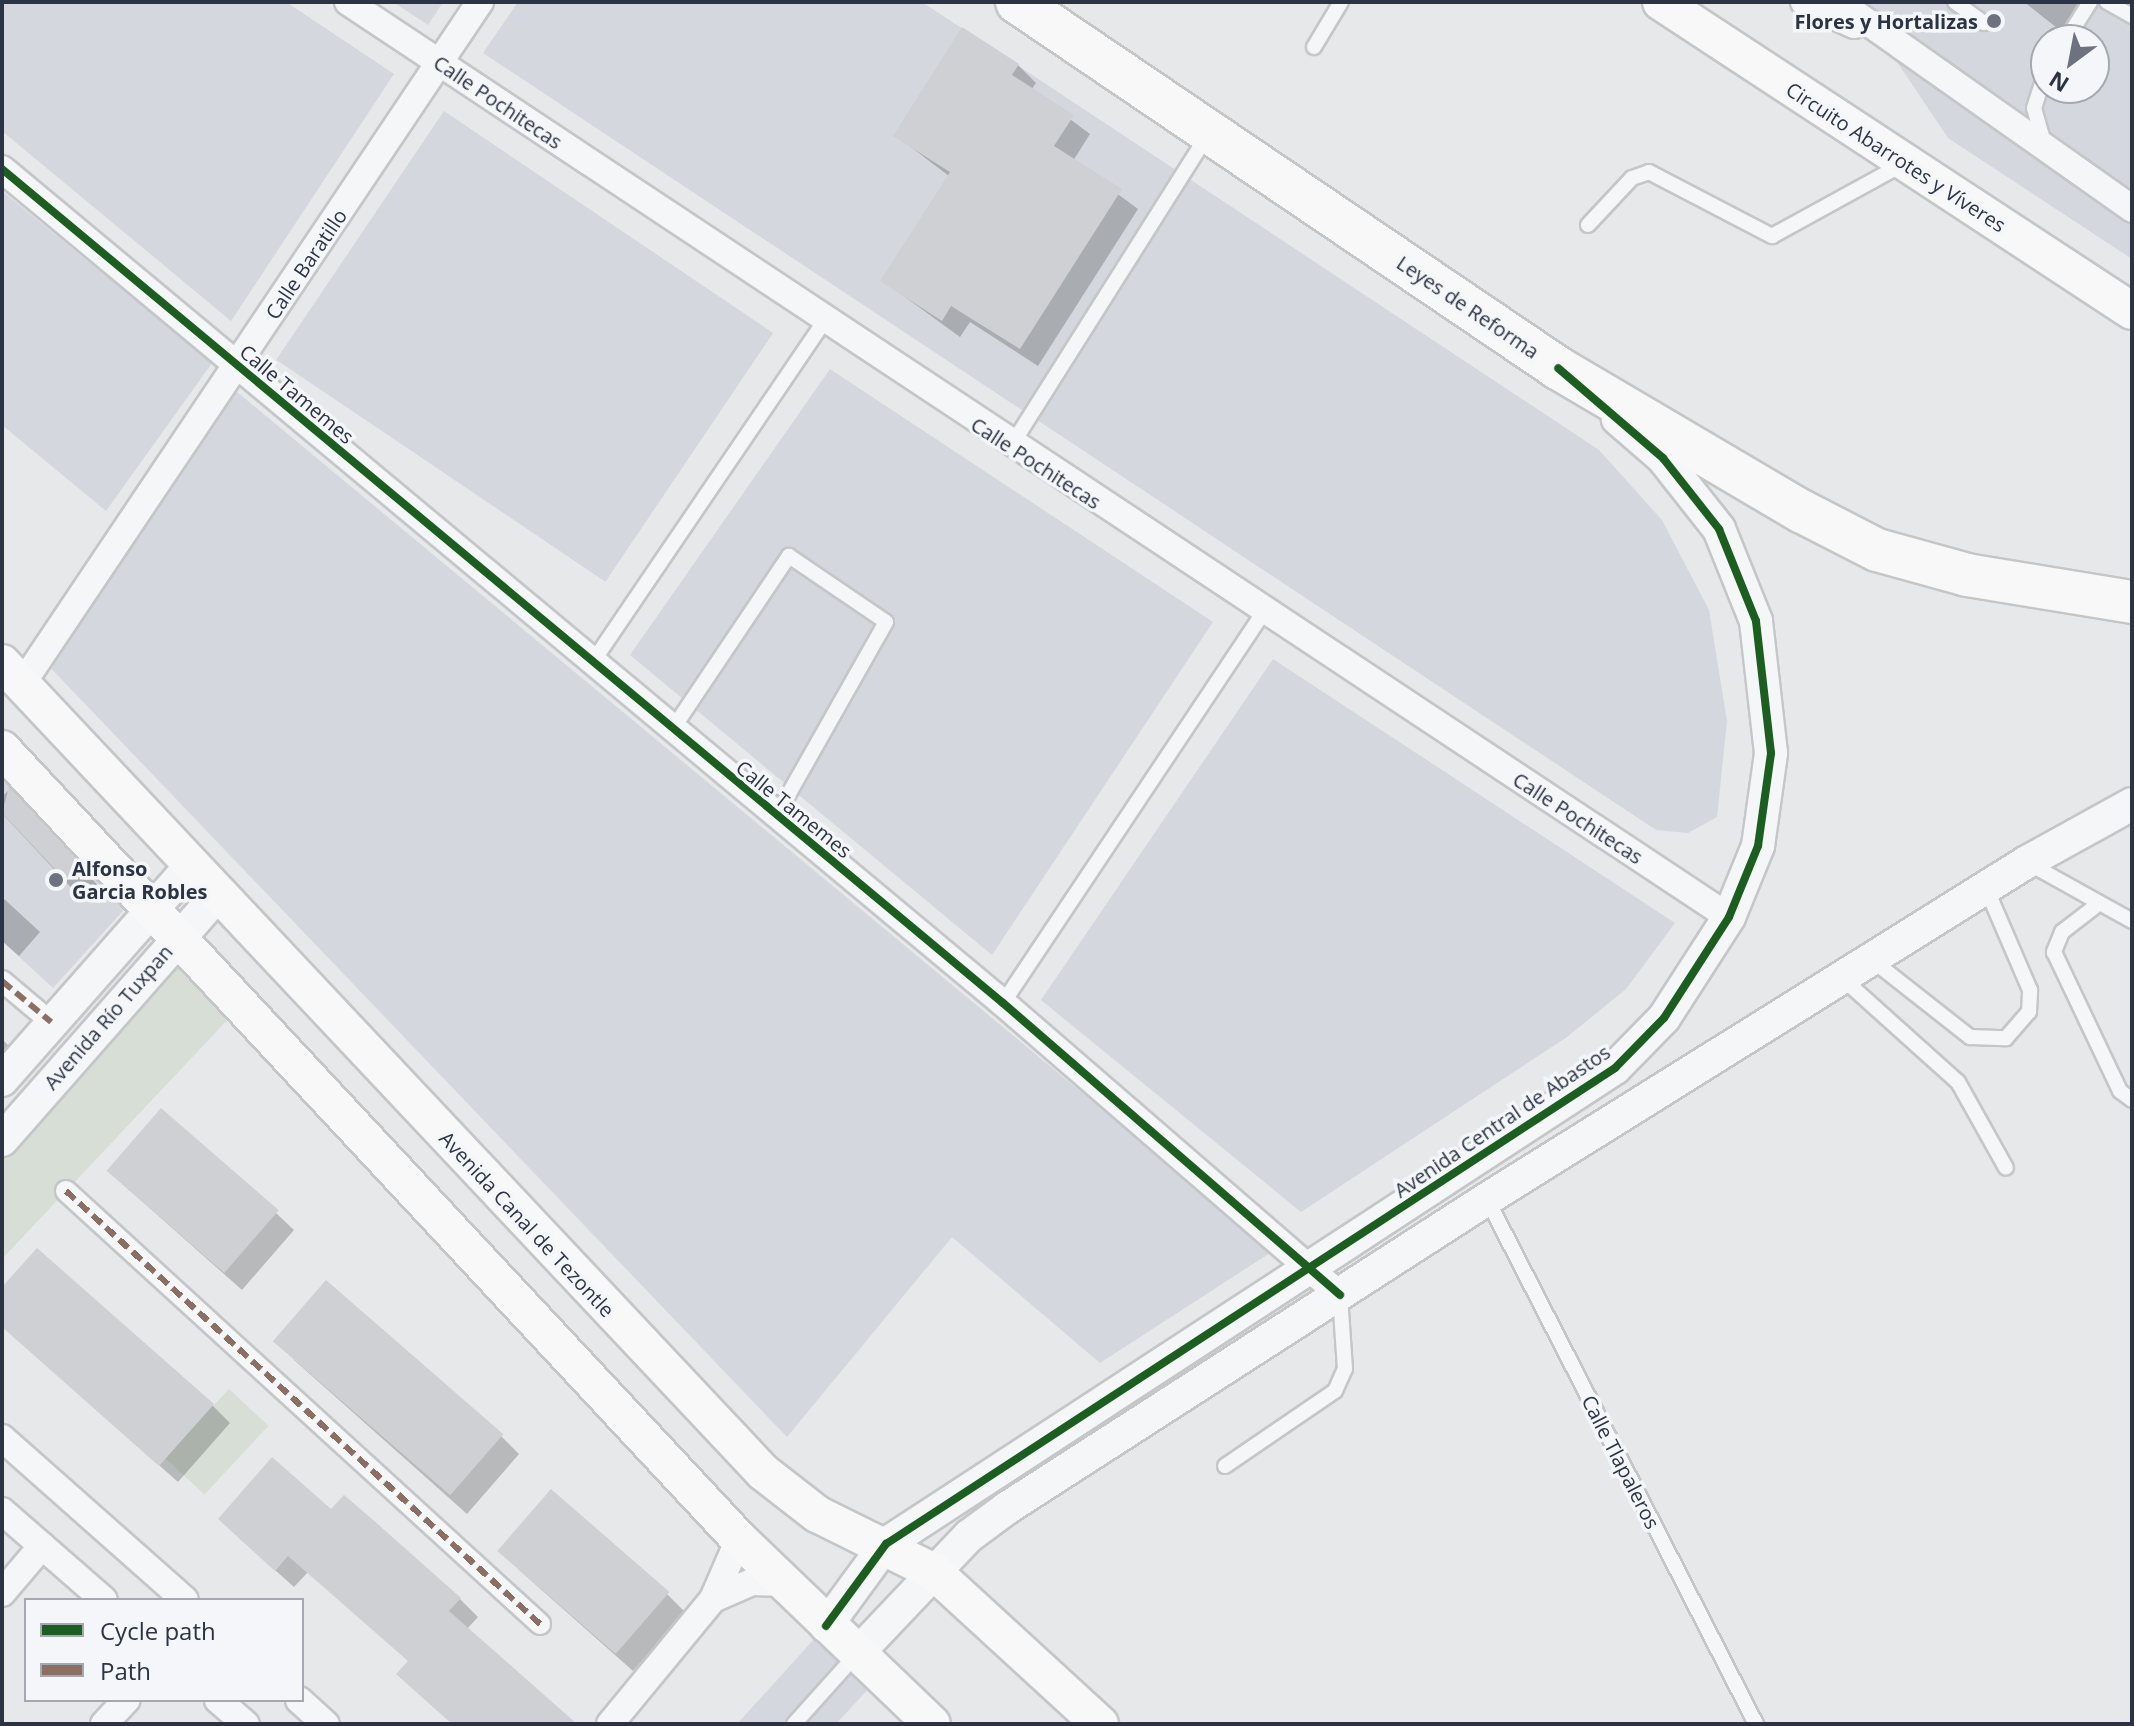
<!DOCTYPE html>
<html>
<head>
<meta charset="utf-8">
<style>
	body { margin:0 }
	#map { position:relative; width:2134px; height:1726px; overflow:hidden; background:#e6e8ea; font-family:"Open Sans",sans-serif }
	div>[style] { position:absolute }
	.built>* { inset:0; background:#d4d7dd; transform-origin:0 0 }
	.green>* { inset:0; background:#d6ded6; transform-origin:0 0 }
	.shadow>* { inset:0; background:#0003; transform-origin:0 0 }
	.building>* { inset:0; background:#ced0d3; transform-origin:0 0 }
	.roads { filter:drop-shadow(2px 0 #c4c6c8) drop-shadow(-2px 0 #c4c6c8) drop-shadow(0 2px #c4c6c8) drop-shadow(0 -2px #c4c6c8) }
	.service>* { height:14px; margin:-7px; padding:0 7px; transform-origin:7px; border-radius:7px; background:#f5f6f7 }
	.pedestrian>* { height:20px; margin:-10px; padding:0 10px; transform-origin:10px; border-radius:10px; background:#f5f6f7 }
	.minor>* { height:26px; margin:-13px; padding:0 13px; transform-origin:13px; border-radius:13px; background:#f5f6f7 }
	.tertiary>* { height:32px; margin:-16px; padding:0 16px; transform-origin:16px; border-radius:16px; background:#f5f6f7 }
	.secondary>* { height:36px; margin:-18px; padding:0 18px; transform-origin:18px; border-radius:18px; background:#f8f8f8 }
	.primary>* { height:42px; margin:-21px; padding:0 21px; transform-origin:21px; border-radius:21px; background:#f8f8f8 }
	.quiet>* { height:6px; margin-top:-3px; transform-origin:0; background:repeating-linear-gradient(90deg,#8d6e63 0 12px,transparent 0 18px) }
	.cycleway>* { height:8px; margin:-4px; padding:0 4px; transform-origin:4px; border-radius:4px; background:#1b5e20 }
	.dots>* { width:22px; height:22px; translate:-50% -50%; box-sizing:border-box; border:4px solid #f4f6f9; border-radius:50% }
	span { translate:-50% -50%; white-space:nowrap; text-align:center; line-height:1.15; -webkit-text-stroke:7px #f4f6f9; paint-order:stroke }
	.poi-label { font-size:20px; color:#2b3445; font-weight:700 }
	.right { translate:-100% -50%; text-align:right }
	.left { translate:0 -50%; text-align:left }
	.street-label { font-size:20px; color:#2b3445 }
	.frame { position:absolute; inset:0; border:4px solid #2b3445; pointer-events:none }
	.legend { position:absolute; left:24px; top:1598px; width:280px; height:104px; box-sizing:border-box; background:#f4f6f9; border:2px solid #a4a8b1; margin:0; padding:10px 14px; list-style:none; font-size:24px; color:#2b3445 }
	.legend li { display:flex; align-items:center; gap:16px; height:40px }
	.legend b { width:40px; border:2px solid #a4a8b1 }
	.north { position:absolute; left:2030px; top:24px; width:80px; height:80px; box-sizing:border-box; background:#f4f6f9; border:2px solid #a4a8b1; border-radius:50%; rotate:212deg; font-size:22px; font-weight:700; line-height:32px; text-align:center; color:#2b3445 }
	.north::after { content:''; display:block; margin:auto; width:28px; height:36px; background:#6c737f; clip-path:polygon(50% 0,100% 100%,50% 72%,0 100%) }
</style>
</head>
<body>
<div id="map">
	<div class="built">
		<div style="clip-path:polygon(2px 2px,286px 2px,394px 74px,231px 321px,2px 131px)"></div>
		<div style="clip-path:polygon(393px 2px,443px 2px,428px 25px)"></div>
		<div style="clip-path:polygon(518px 2px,922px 2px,1599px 450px,1662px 520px,1709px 610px,1727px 721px,1717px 817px,1688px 833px,1656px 830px,483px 53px)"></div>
		<div style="clip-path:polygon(evenodd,1786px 2px,2132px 2px,2132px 259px,1948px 138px,1889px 50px,1786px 2px,2046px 40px,2094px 40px,2094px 88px,2046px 88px,2046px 40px)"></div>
		<div style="left:444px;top:111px;width:397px;height:300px;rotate:34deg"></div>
		<div style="clip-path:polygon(2px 191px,212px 363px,106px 511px,2px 425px)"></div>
		<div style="clip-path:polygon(830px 369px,1213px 622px,992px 955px,630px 655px)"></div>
		<div style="clip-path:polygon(231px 387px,1273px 1251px,1100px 1363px,952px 1237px,787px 1437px,43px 660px)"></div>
		<div style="clip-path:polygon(1273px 659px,1675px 923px,1626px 989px,1567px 1037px,1301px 1212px,1041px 1000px)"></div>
		<div style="clip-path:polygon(2px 765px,131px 902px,53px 988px,2px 941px)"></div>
		<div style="clip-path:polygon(816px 1637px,871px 1686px,836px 1724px,737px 1724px)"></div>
	</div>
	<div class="green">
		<div style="clip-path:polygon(173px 951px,232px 1015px,2px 1259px,2px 1150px)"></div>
		<div style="left:229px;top:1389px;width:54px;height:94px;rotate:43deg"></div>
	</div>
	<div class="shadow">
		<div style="clip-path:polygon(2024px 2px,2088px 2px,2066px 35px)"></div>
		<div style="clip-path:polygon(1018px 65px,1036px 83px,1031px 90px,1090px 134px,1073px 161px,1138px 209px,1038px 366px,970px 322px,960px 337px,883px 281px,949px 176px,895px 135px)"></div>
		<div style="left:9px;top:790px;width:131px;height:21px;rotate:47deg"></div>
		<div style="clip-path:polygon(2px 897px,40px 932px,19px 956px,2px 941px)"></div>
		<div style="clip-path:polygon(2px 1039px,10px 1047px,2px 1056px)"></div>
		<div style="clip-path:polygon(127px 1188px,276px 1213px,294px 1230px,242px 1290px)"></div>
		<div style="clip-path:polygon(2px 1291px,212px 1405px,230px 1423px,178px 1482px,2px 1326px)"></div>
		<div style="clip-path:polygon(293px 1359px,501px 1436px,519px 1454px,467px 1514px)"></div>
		<div style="clip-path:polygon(331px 1512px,460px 1599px,478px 1617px,466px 1630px,573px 1724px,452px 1724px,410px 1662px,308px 1572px,294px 1587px,238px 1537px)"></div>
		<div style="clip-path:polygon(518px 1569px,667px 1594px,685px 1612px,633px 1671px)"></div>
	</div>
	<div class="building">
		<div style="clip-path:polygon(962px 27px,1019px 64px,1012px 75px,1074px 115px,1054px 146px,1122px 189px,1020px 349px,951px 306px,942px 321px,880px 281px,950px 172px,893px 136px)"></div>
		<div style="clip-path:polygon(9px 787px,82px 866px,66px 881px,2px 813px)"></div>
		<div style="left:161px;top:1108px;width:156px;height:83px;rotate:41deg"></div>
		<div style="clip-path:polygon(37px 1248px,214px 1404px,159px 1466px,2px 1327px,2px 1287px)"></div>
		<div style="left:326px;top:1280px;width:235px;height:81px;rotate:41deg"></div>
		<div style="clip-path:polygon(272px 1457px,331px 1509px,344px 1495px,372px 1519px,461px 1598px,449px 1611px,577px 1724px,452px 1724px,396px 1674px,408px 1661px,288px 1556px,275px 1571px,218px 1519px)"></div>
		<div style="left:551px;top:1489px;width:157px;height:82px;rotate:41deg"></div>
	</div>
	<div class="roads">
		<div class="service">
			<div style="left:1955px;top:2px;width:36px;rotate:36deg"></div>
			<div style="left:2107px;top:2px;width:29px;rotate:29deg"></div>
			<div style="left:2066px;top:40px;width:45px;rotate:-57.7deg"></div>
			<div style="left:1314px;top:47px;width:52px;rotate:-59deg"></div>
			<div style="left:2044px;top:143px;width:36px;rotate:-106deg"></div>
			<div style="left:2034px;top:108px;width:39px;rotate:-72deg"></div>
			<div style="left:1588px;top:225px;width:64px;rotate:-46.9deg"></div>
			<div style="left:1632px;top:178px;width:18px;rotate:-19deg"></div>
			<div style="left:1649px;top:172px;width:139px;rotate:27.5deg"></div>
			<div style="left:1772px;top:236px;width:152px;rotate:-28.8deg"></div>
			<div style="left:1011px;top:446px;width:367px;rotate:-57.7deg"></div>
			<div style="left:592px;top:663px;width:411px;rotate:-55.8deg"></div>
			<div style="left:672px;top:730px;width:210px;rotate:-56.1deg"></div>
			<div style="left:789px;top:556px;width:117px;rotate:34.2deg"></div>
			<div style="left:886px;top:622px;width:222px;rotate:119.5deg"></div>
			<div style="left:2028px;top:863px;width:119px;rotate:29.1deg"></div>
			<div style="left:2097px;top:905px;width:44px;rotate:142.4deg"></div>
			<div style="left:2062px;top:932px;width:22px;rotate:112deg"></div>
			<div style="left:2054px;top:952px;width:154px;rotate:64.6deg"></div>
			<div style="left:2120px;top:1091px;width:15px;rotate:37deg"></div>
			<div style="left:1872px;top:960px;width:125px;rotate:38.2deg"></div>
			<div style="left:1970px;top:1037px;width:36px;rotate:2deg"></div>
			<div style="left:2006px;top:1038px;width:35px;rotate:-49deg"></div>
			<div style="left:2029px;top:1012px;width:22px;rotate:-87deg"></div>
			<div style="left:2030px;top:990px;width:111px;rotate:-113.3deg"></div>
			<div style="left:1842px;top:978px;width:156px;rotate:41.9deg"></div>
			<div style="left:1958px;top:1082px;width:98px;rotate:60.8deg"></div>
			<div style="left:1003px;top:1003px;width:471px;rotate:-56.3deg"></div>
			<div style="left:1487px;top:1199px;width:590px;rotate:62.87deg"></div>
			<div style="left:1225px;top:1466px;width:133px;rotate:-34.3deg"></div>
			<div style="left:1335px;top:1391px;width:24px;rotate:-66deg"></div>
			<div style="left:1345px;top:1369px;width:74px;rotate:-93.9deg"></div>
			<div style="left:794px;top:1724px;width:93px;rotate:-48.1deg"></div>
		</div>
		<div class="pedestrian">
			<div style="left:2px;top:981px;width:64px;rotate:39.9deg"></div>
			<div style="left:66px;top:1191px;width:642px;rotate:42.41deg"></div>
		</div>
		<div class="minor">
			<div style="left:348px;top:2px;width:1657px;rotate:33.53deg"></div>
			<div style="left:1804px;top:2px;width:55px;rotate:24.7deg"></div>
			<div style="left:1839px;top:2px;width:359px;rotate:35.2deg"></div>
			<div style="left:2px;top:169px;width:1303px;rotate:39.8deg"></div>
			<div style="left:1003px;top:1003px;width:446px;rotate:40.9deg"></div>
			<div style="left:22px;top:684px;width:822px;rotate:-56.12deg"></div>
			<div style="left:2px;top:1438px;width:244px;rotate:41.5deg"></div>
			<div style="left:2px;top:1511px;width:135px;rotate:41.1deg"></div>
			<div style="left:2px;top:1593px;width:62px;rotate:-49.6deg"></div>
			<div style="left:713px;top:1599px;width:43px;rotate:-23.6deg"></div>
			<div style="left:752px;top:1582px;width:31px;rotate:2deg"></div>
			<div style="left:218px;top:1700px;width:37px;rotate:41deg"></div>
			<div style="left:299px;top:1700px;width:36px;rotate:42deg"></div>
			<div style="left:104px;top:1724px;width:33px;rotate:-47deg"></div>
			<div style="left:610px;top:1724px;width:162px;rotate:-50.5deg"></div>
			<div style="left:713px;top:1599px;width:65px;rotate:-66.6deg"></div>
		</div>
		<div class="tertiary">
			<div style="left:2px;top:1080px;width:284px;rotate:-48.6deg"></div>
			<div style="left:2px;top:1140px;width:325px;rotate:-48.7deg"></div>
			<div style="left:826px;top:1626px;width:102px;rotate:-53.8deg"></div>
			<div style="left:886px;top:1544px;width:871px;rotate:-33.14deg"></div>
			<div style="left:1615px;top:1068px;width:70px;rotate:-45.6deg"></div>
			<div style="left:1664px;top:1018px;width:120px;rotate:-57.2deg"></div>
			<div style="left:1729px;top:917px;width:77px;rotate:-67.8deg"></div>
			<div style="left:1758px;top:846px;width:94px;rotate:-82deg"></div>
			<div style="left:1771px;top:753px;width:133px;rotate:-96.5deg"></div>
			<div style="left:1756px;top:621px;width:99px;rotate:-111.9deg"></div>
			<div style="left:1719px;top:529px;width:90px;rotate:-128.3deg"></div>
			<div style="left:1663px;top:458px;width:60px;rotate:-139.1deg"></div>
			<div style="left:856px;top:1655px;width:164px;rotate:-46.5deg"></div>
			<div style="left:969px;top:1536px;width:47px;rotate:-36.4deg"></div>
			<div style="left:1007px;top:1508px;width:571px;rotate:-32.77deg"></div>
			<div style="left:1487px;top:1199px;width:637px;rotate:-31.97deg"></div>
			<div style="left:2027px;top:862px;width:120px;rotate:-28.9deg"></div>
		</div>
		<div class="secondary">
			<div style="left:1661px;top:2px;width:563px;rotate:33.27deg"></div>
			<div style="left:2px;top:663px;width:1111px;rotate:46.75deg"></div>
			<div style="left:763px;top:1472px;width:68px;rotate:37.9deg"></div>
			<div style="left:817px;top:1514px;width:131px;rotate:26.4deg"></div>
			<div style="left:934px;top:1572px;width:225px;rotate:42.5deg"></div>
			<div style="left:2px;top:749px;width:1080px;rotate:46.99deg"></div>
			<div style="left:739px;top:1539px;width:267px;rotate:43.8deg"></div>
		</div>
		<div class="primary">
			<div style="left:1017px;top:2px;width:653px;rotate:34.08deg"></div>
			<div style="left:1558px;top:368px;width:282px;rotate:30.5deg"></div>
			<div style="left:1801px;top:511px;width:85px;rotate:27.2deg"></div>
			<div style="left:1877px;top:550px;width:93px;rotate:15.5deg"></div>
			<div style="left:1967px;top:575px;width:167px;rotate:9.3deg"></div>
		</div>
	</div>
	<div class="quiet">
		<div style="left:2px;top:981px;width:64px;rotate:39.9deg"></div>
		<div style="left:66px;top:1191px;width:642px;rotate:42.41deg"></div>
	</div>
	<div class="cycleway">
		<div style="left:2px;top:169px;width:1303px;rotate:39.8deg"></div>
		<div style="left:1003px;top:1003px;width:446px;rotate:40.9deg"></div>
		<div style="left:826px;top:1626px;width:102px;rotate:-53.8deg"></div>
		<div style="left:886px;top:1544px;width:871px;rotate:-33.14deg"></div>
		<div style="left:1615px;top:1068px;width:70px;rotate:-45.6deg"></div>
		<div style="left:1664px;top:1018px;width:120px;rotate:-57.2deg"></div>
		<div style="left:1729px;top:917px;width:77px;rotate:-67.8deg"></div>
		<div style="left:1758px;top:846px;width:94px;rotate:-82deg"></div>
		<div style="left:1771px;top:753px;width:133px;rotate:-96.5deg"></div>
		<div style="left:1756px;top:621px;width:99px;rotate:-111.9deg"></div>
		<div style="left:1719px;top:529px;width:90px;rotate:-128.3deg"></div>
		<div style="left:1663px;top:458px;width:138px;rotate:-139.4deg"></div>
	</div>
	<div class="dots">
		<div style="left:1994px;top:21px;background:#6c737f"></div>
		<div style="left:56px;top:880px;background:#6c737f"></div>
	</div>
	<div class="poi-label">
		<span class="right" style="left:1978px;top:21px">Flores y Hortalizas</span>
		<span class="left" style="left:72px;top:880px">Alfonso<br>Garcia Robles</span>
	</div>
	<div class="street-label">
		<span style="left:498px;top:102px;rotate:34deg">Calle Pochitecas</span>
		<span style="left:1896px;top:157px;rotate:33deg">Circuito Abarrotes y Víveres</span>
		<span style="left:306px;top:264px;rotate:-56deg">Calle Baratillo</span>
		<span style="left:1468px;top:307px;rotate:34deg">Leyes de Reforma</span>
		<span style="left:297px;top:394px;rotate:40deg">Calle Tamemes</span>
		<span style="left:1036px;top:463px;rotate:33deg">Calle Pochitecas</span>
		<span style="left:794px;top:809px;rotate:39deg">Calle Tamemes</span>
		<span style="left:1578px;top:818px;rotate:33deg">Calle Pochitecas</span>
		<span style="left:108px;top:1017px;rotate:-49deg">Avenida Río Tuxpan</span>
		<span style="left:1502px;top:1121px;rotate:-34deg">Avenida Central de Abastos</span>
		<span style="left:527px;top:1224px;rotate:47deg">Avenida Canal de Tezontle</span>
		<span style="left:1621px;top:1462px;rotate:63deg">Calle Tlapaleros</span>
	</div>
	<div class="frame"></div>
	<ul class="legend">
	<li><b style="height:10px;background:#1b5e20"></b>Cycle path</li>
	<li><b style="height:10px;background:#8d6e63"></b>Path</li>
	</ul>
	<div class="north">N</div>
</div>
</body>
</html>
